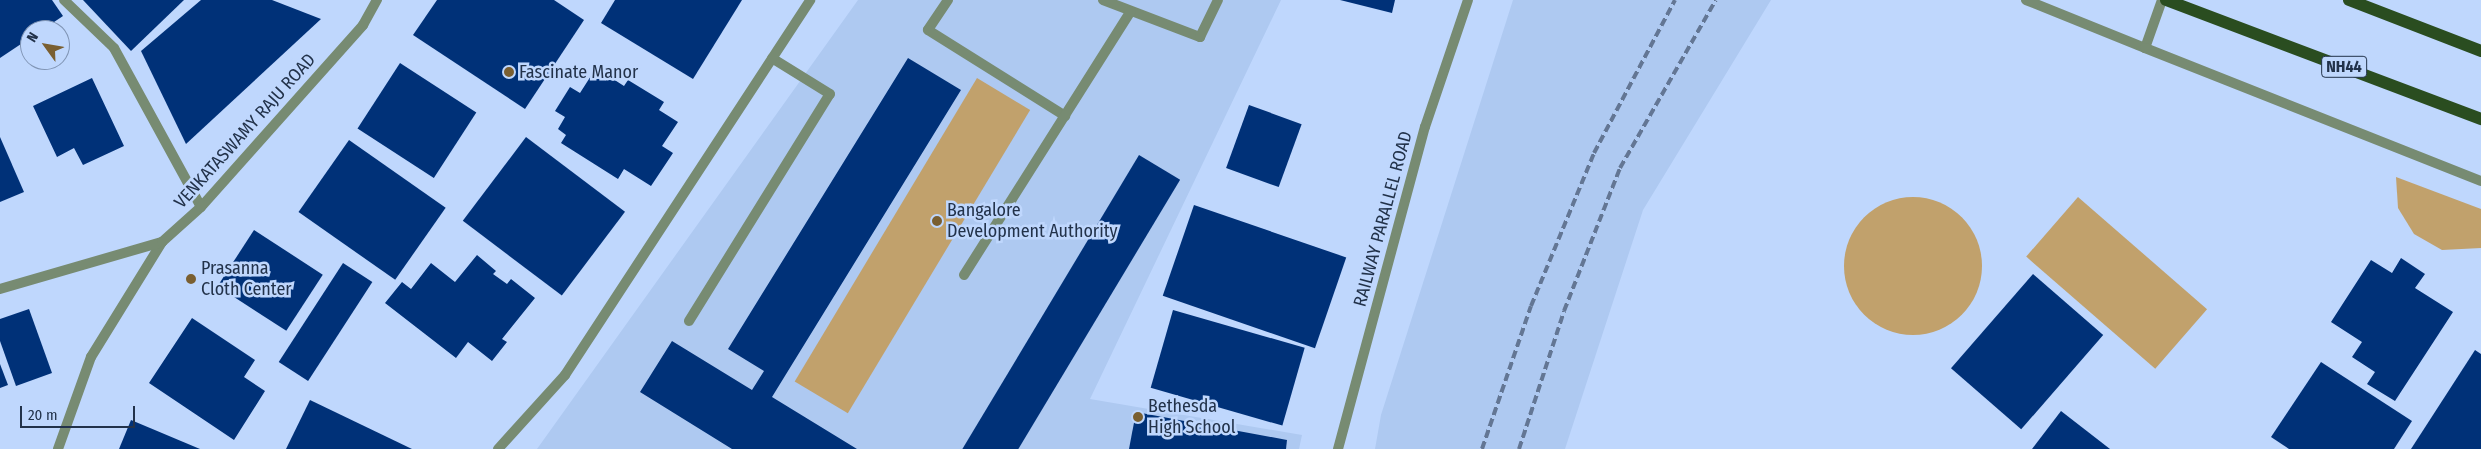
<!DOCTYPE html>
<html>
<head>
<meta charset="utf-8">
<style>
	body { margin:0 }
	#map { position:relative; width:2481px; height:449px; overflow:hidden; background:#bfd7fd; font-family:"Fira Sans Condensed",sans-serif }
	div>[style] { position:absolute }
	.built>* { inset:0; background:#aec9f1 }
	.green>* { inset:0; background:#c1a16c; transform-origin:0 0 }
	.round { border-radius:50% }
	.building>* { inset:0; background:#003178; transform-origin:0 0 }
	.service>* { height:10px; margin:-5px; padding:0 5px; transform-origin:5px; border-radius:5px; background:#778b72 }
	.minor>* { height:10px; margin:-5px; padding:0 5px; transform-origin:5px; border-radius:5px; background:#778b72 }
	.tertiary>* { height:10px; margin:-5px; padding:0 5px; transform-origin:5px; border-radius:5px; background:#778b72 }
	.primary>* { height:12px; margin:-6px; padding:0 6px; transform-origin:6px; border-radius:6px; background:#2a4d20 }
	.rail>* { height:4px; margin-top:-2px; transform-origin:0; background:repeating-linear-gradient(90deg,#637694 0 8px,transparent 0 12px) }
	.dots>* { width:14px; height:14px; translate:-50% -50%; box-sizing:border-box; border:2px solid #bfd7fd; border-radius:50% }
	span { translate:-50% -50%; white-space:nowrap; text-align:center; line-height:1.15; -webkit-text-stroke:5px #bfd7fd; paint-order:stroke }
	.shield-label span { padding:1px 4px; background:#bfd7fd; border:1px solid; border-radius:4px; -webkit-text-stroke-width:0 }
	.shield-label { font-size:16px; color:#22324a; font-weight:700 }
	.poi-label { font-size:18px; color:#22324a }
	.left { translate:0 -50%; text-align:left }
	.street-label { font-size:18px; color:#22324a }
	.north { position:absolute; left:20px; top:20px; width:50px; height:50px; box-sizing:border-box; background:#bfd7fd; border:1px solid #8095b5; border-radius:50%; rotate:302deg; font-size:14px; font-weight:700; line-height:20px; text-align:center; color:#22324a }
	.north::after { content:''; display:block; margin:auto; width:18px; height:22px; background:#7a5f31; clip-path:polygon(50% 0,100% 100%,50% 72%,0 100%) }
	.scale { position:absolute; left:20px; top:406px; width:115px; height:22px; box-sizing:border-box; border:2px solid #22324a; border-top:0; padding-left:6px; font-size:15px; line-height:18px; white-space:nowrap; color:#22324a; -webkit-text-stroke:4px #bfd7fd; paint-order:stroke }
</style>
</head>
<body>
<div id="map">
	<div class="built">
		<div style="clip-path:polygon(858px 0,1281px 0,1090px 399px,1302px 435px,1299px 449px,537px 449px)"></div>
		<div style="clip-path:polygon(1513px 0,1771px 0,1643px 210px,1565px 449px,1375px 449px,1381px 415px)"></div>
	</div>
	<div class="green">
		<div style="left:977px;top:78px;width:62px;height:354px;rotate:31deg"></div>
		<div style="clip-path:polygon(2396px 177px,2481px 209px,2481px 248px,2442px 250px,2414px 234px,2398px 208px)"></div>
		<div class="round" style="left:1844px;top:197px;width:138px;height:138px"></div>
		<div style="left:2078px;top:197px;width:171px;height:79px;rotate:41deg"></div>
	</div>
	<div class="building">
		<div style="clip-path:polygon(0 0,52px 0,63px 16px,42px 30px,30px 30px,30px 38px,0 58px)"></div>
		<div style="clip-path:polygon(83px 0,184px 0,131px 51px)"></div>
		<div style="clip-path:polygon(201px 0,272px 0,321px 19px,186px 144px,141px 51px)"></div>
		<div style="clip-path:polygon(437px 0,554px 0,584px 20px,525px 109px,413px 35px)"></div>
		<div style="clip-path:polygon(615px 0,742px 0,693px 79px,601px 23px)"></div>
		<div style="clip-path:polygon(1340px 0,1395px 0,1392px 13px)"></div>
		<div style="clip-path:polygon(908px 58px,961px 90px,772px 397px,857px 449px,732px 449px,640px 392px,672px 341px,752px 390px,764px 371px,728px 349px)"></div>
		<div style="left:400px;top:63px;width:91px;height:78px;rotate:33deg"></div>
		<div style="clip-path:polygon(596px 68px,624px 86px,628px 80px,664px 102px,659px 110px,678px 122px,662px 146px,673px 153px,651px 186px,624px 169px,618px 179px,561px 143px,566px 135px,558px 129px,565px 117px,555px 111px,570px 87px,580px 93px)"></div>
		<div style="clip-path:polygon(92px 78px,124px 146px,83px 165px,74px 148px,57px 157px,33px 106px)"></div>
		<div style="left:1249px;top:105px;width:56px;height:67px;rotate:20deg"></div>
		<div style="clip-path:polygon(0 137px,24px 192px,0 202px)"></div>
		<div style="left:526px;top:137px;width:124px;height:105px;rotate:37deg"></div>
		<div style="left:349px;top:140px;width:118px;height:88px;rotate:35deg"></div>
		<div style="left:1139px;top:155px;width:48px;height:346px;rotate:31deg"></div>
		<div style="left:1194px;top:205px;width:161px;height:96px;rotate:19deg"></div>
		<div style="left:254px;top:230px;width:82px;height:67px;rotate:33deg"></div>
		<div style="clip-path:polygon(477px 255px,496px 271px,493px 274px,507px 284px,511px 279px,535px 298px,502px 339px,507px 342px,492px 361px,468px 342px,456px 358px,385px 303px,402px 282px,411px 289px,431px 263px,455px 282px)"></div>
		<div style="clip-path:polygon(2401px 258px,2425px 274px,2415px 288px,2453px 312px,2395px 401px,2367px 384px,2375px 372px,2352px 357px,2362px 342px,2331px 322px,2371px 260px,2392px 273px)"></div>
		<div style="left:343px;top:263px;width:35px;height:118px;rotate:33deg"></div>
		<div style="left:2033px;top:274px;width:93px;height:125px;rotate:41deg"></div>
		<div style="clip-path:polygon(29px 309px,52px 373px,16px 386px,0 341px,0 319px)"></div>
		<div style="left:1173px;top:310px;width:137px;height:81px;rotate:16deg"></div>
		<div style="clip-path:polygon(192px 318px,255px 360px,244px 377px,265px 391px,234px 440px,149px 383px)"></div>
		<div style="clip-path:polygon(2475px 350px,2481px 354px,2481px 449px,2411px 449px)"></div>
		<div style="clip-path:polygon(2321px 362px,2412px 421px,2394px 449px,2289px 449px,2271px 437px)"></div>
		<div style="clip-path:polygon(0 364px,8px 385px,0 388px)"></div>
		<div style="clip-path:polygon(310px 400px,412px 449px,286px 449px)"></div>
		<div style="clip-path:polygon(2061px 411px,2110px 449px,2032px 449px)"></div>
		<div style="clip-path:polygon(1136px 412px,1287px 440px,1286px 449px,1129px 449px)"></div>
		<div style="clip-path:polygon(131px 420px,200px 449px,119px 449px)"></div>
	</div>
	<div class="service">
		<div style="left:948px;top:0;width:36px;rotate:124deg"></div>
		<div style="left:928px;top:30px;width:162px;rotate:32.1deg"></div>
		<div style="left:1103px;top:0;width:104px;rotate:20.9deg"></div>
		<div style="left:1200px;top:37px;width:41px;rotate:-64.1deg"></div>
		<div style="left:964px;top:275px;width:312px;rotate:-57.7deg"></div>
		<div style="left:689px;top:321px;width:267px;rotate:-58.2deg"></div>
		<div style="left:830px;top:94px;width:68px;rotate:-148.2deg"></div>
	</div>
	<div class="minor">
		<div style="left:64px;top:0;width:69px;rotate:43.8deg"></div>
		<div style="left:114px;top:48px;width:181px;rotate:61.3deg"></div>
		<div style="left:2026px;top:0;width:128px;rotate:22deg"></div>
		<div style="left:58px;top:449px;width:98px;rotate:-70.3deg"></div>
		<div style="left:91px;top:357px;width:135px;rotate:-58.3deg"></div>
		<div style="left:498px;top:449px;width:100px;rotate:-47.8deg"></div>
		<div style="left:565px;top:375px;width:448px;rotate:-56.8deg"></div>
	</div>
	<div class="tertiary">
		<div style="left:2162px;top:0;width:51px;rotate:109.5deg"></div>
		<div style="left:2145px;top:48px;width:361px;rotate:21.6deg"></div>
		<div style="left:0;top:289px;width:169px;rotate:-16.2deg"></div>
		<div style="left:162px;top:242px;width:52px;rotate:-41.9deg"></div>
		<div style="left:201px;top:207px;width:244px;rotate:-48.3deg"></div>
		<div style="left:363px;top:25px;width:29px;rotate:-61deg"></div>
		<div style="left:1338px;top:449px;width:334px;rotate:-74.9deg"></div>
		<div style="left:1425px;top:127px;width:134px;rotate:-71.3deg"></div>
	</div>
	<div class="primary">
		<div style="left:2166px;top:0;width:337px;rotate:20.7deg"></div>
		<div style="left:2349px;top:0;width:142px;rotate:21.1deg"></div>
	</div>
	<div class="rail">
		<div style="left:1482px;top:449px;width:151px;rotate:-71.1deg"></div>
		<div style="left:1531px;top:306px;width:165px;rotate:-67.6deg"></div>
		<div style="left:1594px;top:153px;width:173px;rotate:-62.1deg"></div>
		<div style="left:1519px;top:449px;width:145px;rotate:-71.9deg"></div>
		<div style="left:1564px;top:311px;width:154px;rotate:-68.6deg"></div>
		<div style="left:1620px;top:168px;width:193px;rotate:-60.3deg"></div>
	</div>
	<div class="dots">
		<div style="left:509px;top:72px;background:#7a5f31"></div>
		<div style="left:937px;top:221px;background:#7a5f31"></div>
		<div style="left:191px;top:279px;background:#7a5f31"></div>
		<div style="left:1138px;top:417px;background:#7a5f31"></div>
	</div>
	<div class="shield-label">
		<span style="left:2344px;top:67px">NH44</span>
	</div>
	<div class="poi-label">
		<span class="left" style="left:519px;top:72px">Fascinate Manor</span>
		<span class="left" style="left:947px;top:221px">Bangalore<br>Development Authority</span>
		<span class="left" style="left:201px;top:279px">Prasanna<br>Cloth Center</span>
		<span class="left" style="left:1148px;top:417px">Bethesda<br>High School</span>
	</div>
	<div class="street-label">
		<span style="left:245px;top:131px;rotate:-48deg">VENKATASWAMY RAJU ROAD</span>
		<span style="left:1383px;top:219px;rotate:-75deg">RAILWAY PARALLEL ROAD</span>
	</div>
	<div class="north">N</div>
	<div class="scale">20 m</div>
</div>
</body>
</html>
